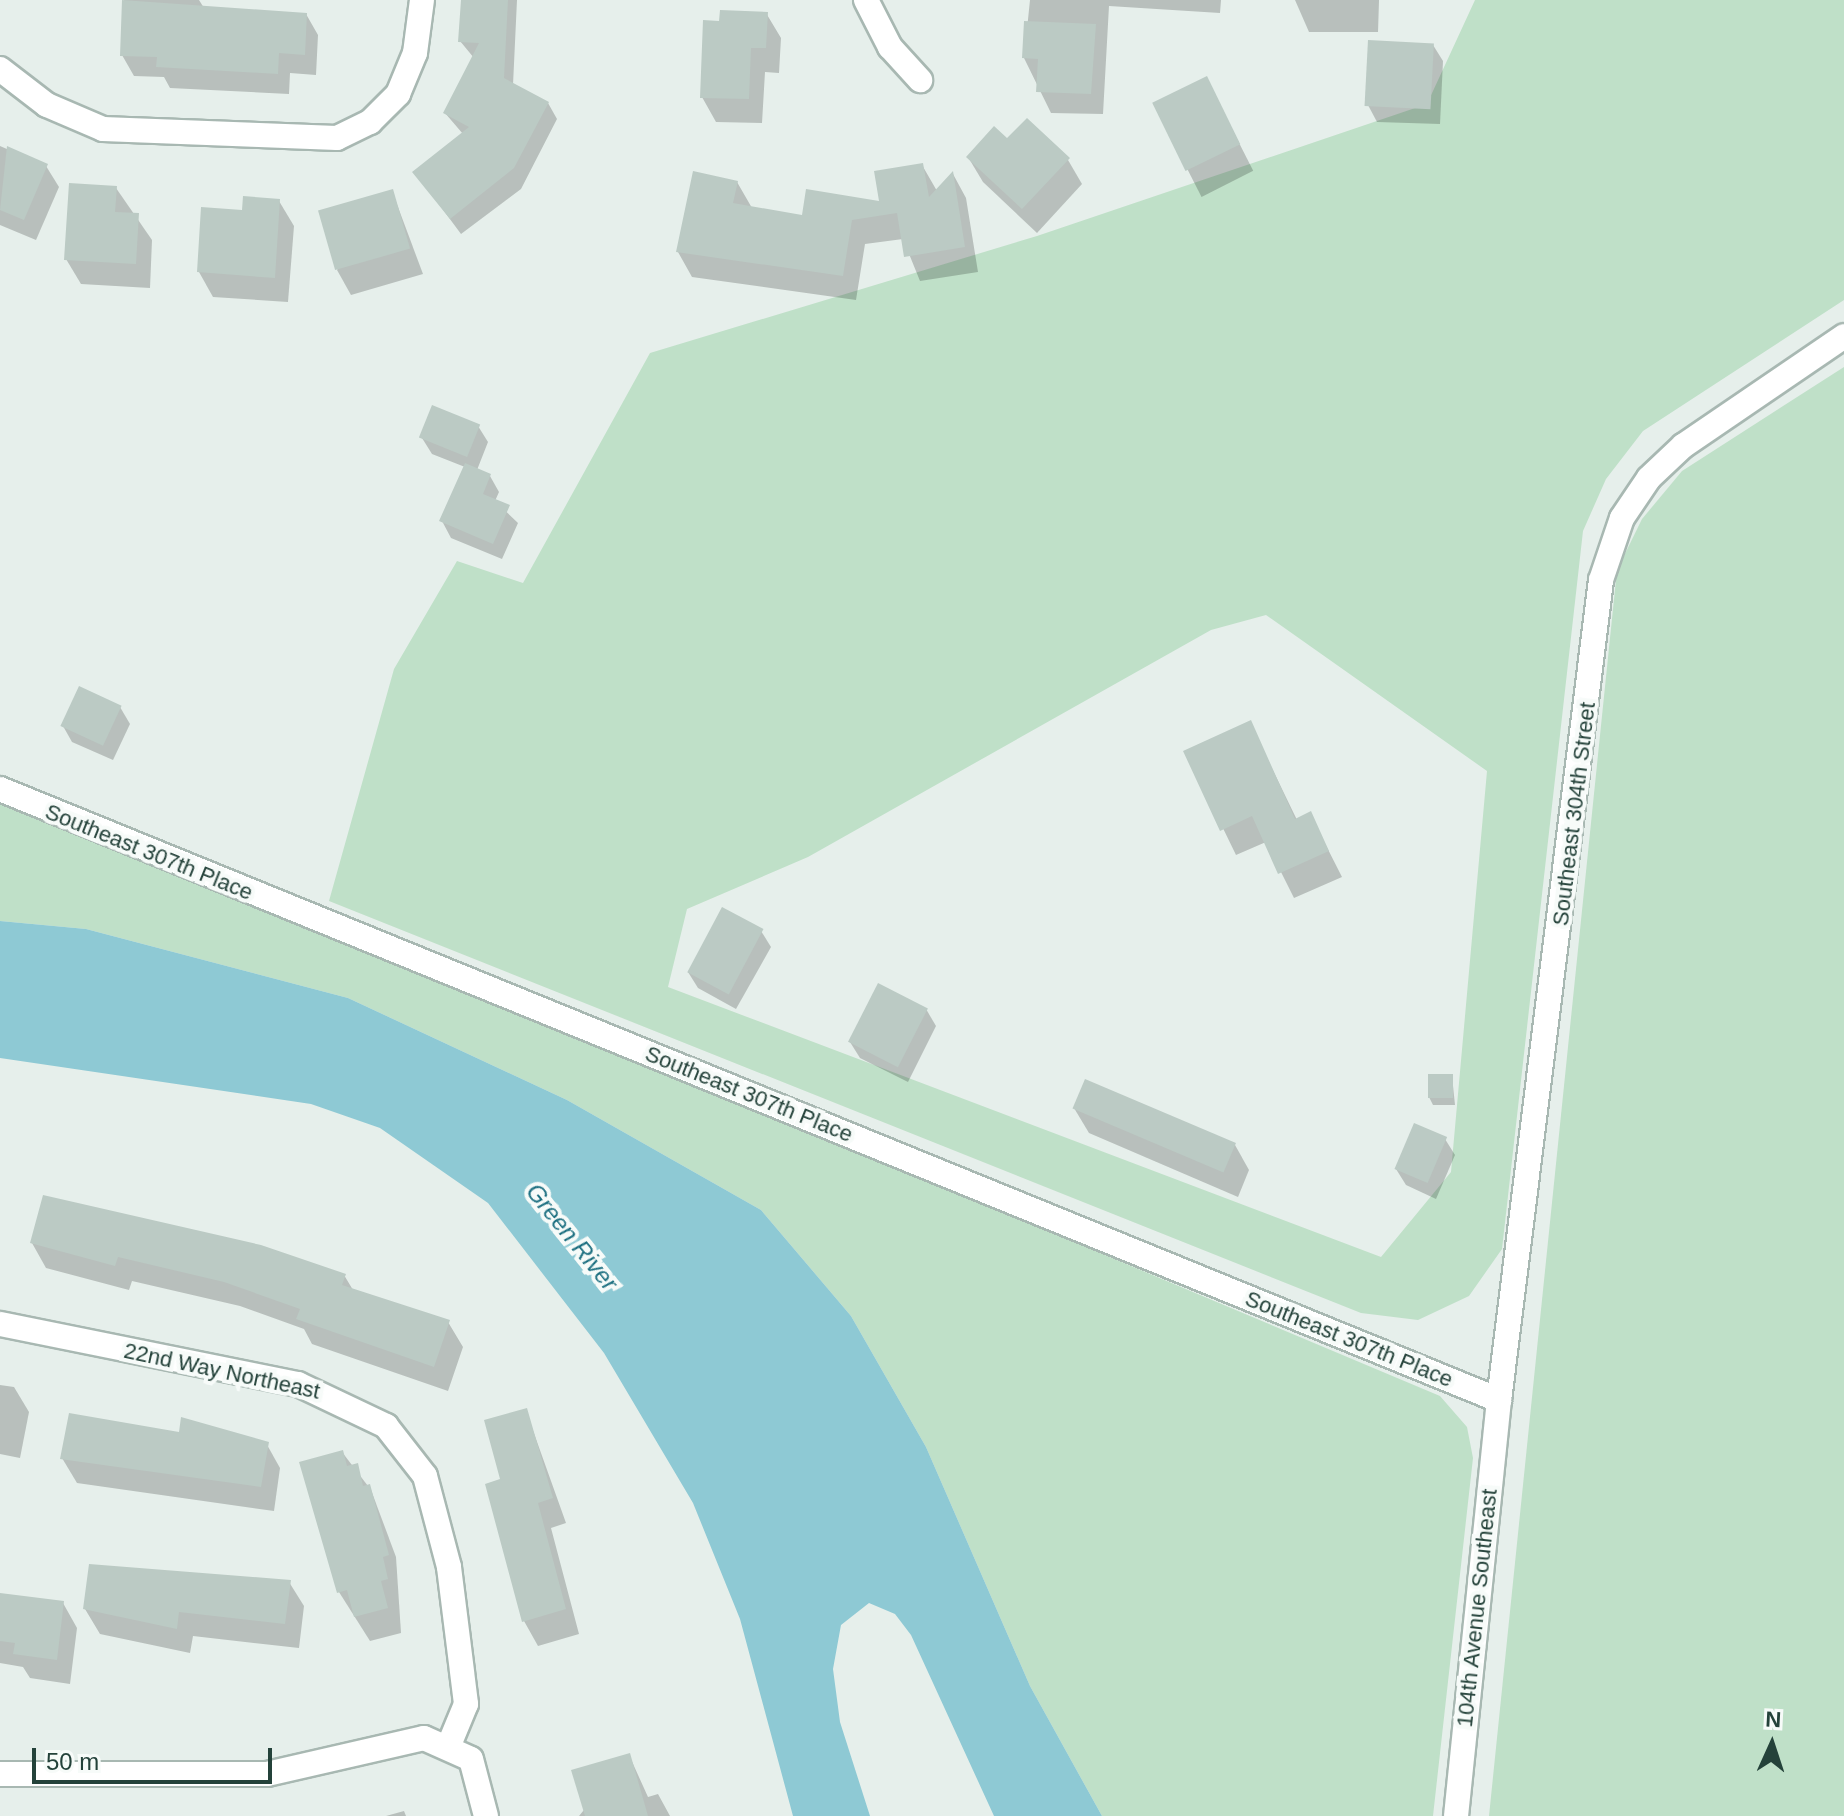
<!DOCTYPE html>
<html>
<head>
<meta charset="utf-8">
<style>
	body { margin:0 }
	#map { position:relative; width:1844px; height:1816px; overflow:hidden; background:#e6efeb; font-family:Arial,sans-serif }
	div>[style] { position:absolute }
	.green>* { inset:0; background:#bfe0c8 }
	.water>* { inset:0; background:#8ec9d4 }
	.shadow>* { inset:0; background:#0003; transform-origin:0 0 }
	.building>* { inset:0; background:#bbcac4; transform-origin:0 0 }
	.roads { filter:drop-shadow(2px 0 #a8b8b2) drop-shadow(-2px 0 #a8b8b2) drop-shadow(0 2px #a8b8b2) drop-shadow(0 -2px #a8b8b2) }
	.minor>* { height:24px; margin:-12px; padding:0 12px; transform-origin:12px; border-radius:12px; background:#fff }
	.tertiary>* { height:24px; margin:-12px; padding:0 12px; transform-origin:12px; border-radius:12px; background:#fff }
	span { translate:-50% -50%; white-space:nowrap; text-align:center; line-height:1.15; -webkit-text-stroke:8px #f7fbf9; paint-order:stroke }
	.street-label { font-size:22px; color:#24423a }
	.water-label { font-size:24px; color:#1c6f80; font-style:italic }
	.north { position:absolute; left:1732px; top:1704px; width:80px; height:80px; -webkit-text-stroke:6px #f7fbf9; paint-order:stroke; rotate:3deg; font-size:22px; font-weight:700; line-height:32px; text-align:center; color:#24423a }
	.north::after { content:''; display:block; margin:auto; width:28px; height:36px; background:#24423a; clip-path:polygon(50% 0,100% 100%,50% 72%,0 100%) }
	.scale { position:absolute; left:32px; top:1748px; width:240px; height:36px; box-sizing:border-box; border:4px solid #24423a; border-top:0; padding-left:10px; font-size:24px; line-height:28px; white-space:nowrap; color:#24423a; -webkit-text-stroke:6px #f7fbf9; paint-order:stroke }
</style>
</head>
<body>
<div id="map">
	<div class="green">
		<div style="clip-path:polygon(evenodd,1475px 0,1844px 0,1844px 300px,1643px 431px,1606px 479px,1583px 531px,1502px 1249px,1469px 1296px,1418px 1320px,1361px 1313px,329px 901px,394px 669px,457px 561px,523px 583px,650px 353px,1037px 236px,1427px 104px,1475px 0,1266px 615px,1487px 771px,1451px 1172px,1381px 1257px,668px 987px,687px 909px,808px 857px,1211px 630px,1266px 615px)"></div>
		<div style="clip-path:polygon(1844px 367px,1844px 1816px,1489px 1816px,1617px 570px,1642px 519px,1682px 471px)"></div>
		<div style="clip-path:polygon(0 790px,1440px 1396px,1467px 1427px,1473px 1458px,1433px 1816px,1102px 1816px,1030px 1686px,926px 1447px,851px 1316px,761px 1210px,567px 1100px,348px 998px,86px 929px,0 921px)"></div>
	</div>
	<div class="water">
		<div style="clip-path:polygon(0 921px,86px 929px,348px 998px,567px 1100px,761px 1210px,851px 1316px,926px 1447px,1030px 1686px,1102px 1816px,994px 1816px,911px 1635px,895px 1614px,869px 1603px,841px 1625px,833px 1669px,840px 1722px,870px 1816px,793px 1816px,740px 1619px,693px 1503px,604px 1353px,488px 1203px,380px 1128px,311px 1104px,0 1058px)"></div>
	</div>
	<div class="shadow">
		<div style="clip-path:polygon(124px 0,199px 0,204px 8px,306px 14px,318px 35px,316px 75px,290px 73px,289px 94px,170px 88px,164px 77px,134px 76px,122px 55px)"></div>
		<div style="clip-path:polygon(464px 0,517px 0,513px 85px,548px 103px,557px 119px,521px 189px,461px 234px,415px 172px,463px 134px,445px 113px,474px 58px,460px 41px)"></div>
		<div style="clip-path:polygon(1030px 0,1221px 0,1220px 13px,1109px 6px,1103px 114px,1051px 113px,1024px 58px)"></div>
		<div style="clip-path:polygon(1295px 0,1379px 0,1378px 32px,1309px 32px)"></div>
		<div style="clip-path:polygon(766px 13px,781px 38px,779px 73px,765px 72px,762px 123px,716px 122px,702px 97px,721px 23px)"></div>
		<div style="clip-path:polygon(1433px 45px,1443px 61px,1440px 124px,1377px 122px,1368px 105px)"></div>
		<div style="left:1206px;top:78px;width:104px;height:58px;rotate:63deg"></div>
		<div style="clip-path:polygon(1007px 141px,1068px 160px,1082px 184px,1037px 233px,983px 182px,968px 157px)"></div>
		<div style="clip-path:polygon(0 146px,46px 166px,59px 187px,36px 240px,0 225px)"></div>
		<div style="clip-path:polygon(922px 165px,937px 191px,953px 174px,966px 198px,978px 272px,920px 281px,903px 239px,865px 244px,856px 300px,692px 277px,678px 252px,737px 182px,752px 208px,803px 218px,881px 203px)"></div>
		<div style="clip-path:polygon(116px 188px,152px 240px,150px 288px,81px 284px,66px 259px)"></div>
		<div style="clip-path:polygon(392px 191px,423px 274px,351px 295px,337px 270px)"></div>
		<div style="clip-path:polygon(279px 201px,294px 226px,288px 302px,213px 297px,199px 272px,244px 212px)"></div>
		<div style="clip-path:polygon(478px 426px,488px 442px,477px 470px,490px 476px,499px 492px,495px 501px,518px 523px,502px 559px,451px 538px,442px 521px,465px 467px,432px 454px,422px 438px)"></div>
		<div style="clip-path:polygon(120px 707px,130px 724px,113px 760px,72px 742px,63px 726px)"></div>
		<div style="clip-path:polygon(1250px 723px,1297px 820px,1310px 814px,1342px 877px,1294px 898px,1266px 842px,1236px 855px,1186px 752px)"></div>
		<div style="clip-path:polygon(761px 931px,771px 947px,736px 1009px,698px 988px,688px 972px)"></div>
		<div style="clip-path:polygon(926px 1009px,936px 1026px,908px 1082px,860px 1058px,850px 1042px)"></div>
		<div style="clip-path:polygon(1452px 1076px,1455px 1105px,1433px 1105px,1429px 1097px)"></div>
		<div style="clip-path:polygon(1074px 1108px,1235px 1145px,1249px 1170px,1238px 1197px,1089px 1133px)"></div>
		<div style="clip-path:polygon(1445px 1139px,1455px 1155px,1436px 1199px,1406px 1185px,1396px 1169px)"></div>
		<div style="clip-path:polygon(32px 1243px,344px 1275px,353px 1290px,448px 1322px,463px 1347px,448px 1391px,312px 1344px,304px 1329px,240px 1306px,132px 1281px,129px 1290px,46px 1268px)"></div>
		<div style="clip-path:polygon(0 1385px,14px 1387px,29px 1412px,20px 1458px,0 1454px)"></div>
		<div style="clip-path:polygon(526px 1411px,566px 1523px,551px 1528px,579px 1634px,538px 1646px,524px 1621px,502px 1481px)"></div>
		<div style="clip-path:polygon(266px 1443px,280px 1468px,274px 1511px,77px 1483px,62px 1458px)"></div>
		<div style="clip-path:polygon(342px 1452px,371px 1490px,396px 1557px,401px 1633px,370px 1641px,339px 1592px)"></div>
		<div style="clip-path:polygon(289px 1582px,304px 1606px,299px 1648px,193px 1636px,190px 1653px,100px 1634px,85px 1609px)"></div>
		<div style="clip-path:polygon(0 1595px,63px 1603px,77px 1628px,70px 1684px,30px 1678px,23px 1667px,0 1663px)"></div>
		<div style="clip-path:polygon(629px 1755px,648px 1797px,658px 1794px,670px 1816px,579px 1816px)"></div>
		<div style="clip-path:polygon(404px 1811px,406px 1816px,386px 1816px)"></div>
	</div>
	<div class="building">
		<div style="clip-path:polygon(122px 0,307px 13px,305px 55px,279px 53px,278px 74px,156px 67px,157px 57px,120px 56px)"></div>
		<div style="clip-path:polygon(461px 0,508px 0,504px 78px,549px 102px,514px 168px,450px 219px,412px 172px,469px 127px,443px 113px,479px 43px,458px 42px)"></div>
		<div style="clip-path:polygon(720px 10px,768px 12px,766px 48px,751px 48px,749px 99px,700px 98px,703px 20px,719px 21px)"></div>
		<div style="clip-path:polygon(1024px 21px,1096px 24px,1091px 94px,1036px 92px,1038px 59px,1022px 58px)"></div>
		<div style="left:1368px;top:40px;width:66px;height:66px;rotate:3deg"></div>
		<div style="left:1207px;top:76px;width:76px;height:61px;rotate:64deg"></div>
		<div style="clip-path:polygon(1027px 118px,1070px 158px,1022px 209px,966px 157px,994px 126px,1007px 138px)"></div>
		<div style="clip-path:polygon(7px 146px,48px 164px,24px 220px,0 210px)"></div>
		<div style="clip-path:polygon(923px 163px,929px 197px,953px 171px,965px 247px,904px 257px,897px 213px,852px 220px,843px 276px,676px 252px,693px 171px,738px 181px,733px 203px,802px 215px,806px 189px,879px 201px,874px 171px)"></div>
		<div style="clip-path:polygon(69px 183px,117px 186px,115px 212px,139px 213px,136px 264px,64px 260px)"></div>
		<div style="left:393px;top:189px;width:62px;height:78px;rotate:74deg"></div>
		<div style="clip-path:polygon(243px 196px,280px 199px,275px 278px,197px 272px,201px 207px,242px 210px)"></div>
		<div style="left:432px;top:405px;width:52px;height:35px;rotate:22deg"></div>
		<div style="clip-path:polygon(465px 463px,491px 474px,483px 494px,510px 505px,493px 544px,439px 521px)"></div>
		<div style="left:79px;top:686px;width:47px;height:44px;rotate:25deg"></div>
		<div style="clip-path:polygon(1251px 720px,1295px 819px,1311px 811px,1329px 851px,1278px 874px,1252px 816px,1220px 831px,1183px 751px)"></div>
		<div style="left:722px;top:907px;width:47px;height:74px;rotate:28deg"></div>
		<div style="left:878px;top:983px;width:56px;height:66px;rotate:27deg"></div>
		<div style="left:1428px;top:1074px;width:25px;height:24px"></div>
		<div style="left:1085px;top:1079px;width:164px;height:32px;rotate:23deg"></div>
		<div style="left:1414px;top:1123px;width:36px;height:50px;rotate:23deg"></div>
		<div style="clip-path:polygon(43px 1195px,261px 1245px,346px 1274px,342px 1285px,450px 1320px,434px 1367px,296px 1319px,300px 1309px,224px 1282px,118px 1257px,115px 1266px,30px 1243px)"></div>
		<div style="clip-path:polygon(527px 1408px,553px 1498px,538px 1503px,566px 1609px,522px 1622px,485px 1484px,500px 1479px,484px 1420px)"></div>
		<div style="clip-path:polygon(69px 1413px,179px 1432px,181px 1417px,269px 1442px,261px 1487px,60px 1459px)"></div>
		<div style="clip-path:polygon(343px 1450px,347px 1466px,358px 1463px,363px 1486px,370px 1484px,389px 1555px,383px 1557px,388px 1579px,381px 1581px,388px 1608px,354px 1617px,347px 1590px,337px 1593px,299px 1462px)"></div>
		<div style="clip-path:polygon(89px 1564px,291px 1580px,285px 1624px,179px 1612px,177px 1629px,83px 1609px)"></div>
		<div style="clip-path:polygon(0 1593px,64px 1601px,57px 1660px,13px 1654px,15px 1643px,0 1641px)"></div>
		<div style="clip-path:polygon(630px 1753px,648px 1816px,585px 1816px,571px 1770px)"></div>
	</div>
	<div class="roads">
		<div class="minor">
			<div style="left:866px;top:0;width:53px;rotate:62.9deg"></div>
			<div style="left:890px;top:47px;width:45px;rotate:47.7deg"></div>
			<div style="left:0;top:69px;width:59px;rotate:37.5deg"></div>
			<div style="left:47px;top:105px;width:61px;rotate:23.2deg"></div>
			<div style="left:103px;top:129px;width:234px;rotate:2.2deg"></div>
			<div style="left:337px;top:138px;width:37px;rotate:-26deg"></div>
			<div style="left:370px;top:122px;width:40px;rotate:-45deg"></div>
			<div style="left:398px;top:94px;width:44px;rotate:-67.5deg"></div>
			<div style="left:415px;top:53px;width:53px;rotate:-82.5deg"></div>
			<div style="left:0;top:1324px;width:304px;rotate:11.4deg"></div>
			<div style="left:298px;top:1384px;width:98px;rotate:25.5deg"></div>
			<div style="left:386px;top:1426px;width:63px;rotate:52deg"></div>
			<div style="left:425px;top:1476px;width:94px;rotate:75.2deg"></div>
			<div style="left:449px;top:1567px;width:138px;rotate:82.9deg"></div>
			<div style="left:466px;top:1704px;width:44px;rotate:112.5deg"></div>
		</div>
		<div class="tertiary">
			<div style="left:0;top:789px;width:1619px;rotate:22.18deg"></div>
			<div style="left:0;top:1774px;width:267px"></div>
			<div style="left:267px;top:1774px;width:161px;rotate:-12.9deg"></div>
			<div style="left:424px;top:1738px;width:51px;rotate:24.1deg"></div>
			<div style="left:471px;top:1759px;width:59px;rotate:75.3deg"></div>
			<div style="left:1456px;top:1816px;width:418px;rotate:-84.1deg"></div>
			<div style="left:1499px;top:1400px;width:826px;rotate:-82.91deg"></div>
			<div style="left:1601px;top:580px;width:65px;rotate:-71.3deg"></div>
			<div style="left:1622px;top:518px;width:48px;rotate:-56deg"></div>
			<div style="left:1649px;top:478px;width:47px;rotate:-43.3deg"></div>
			<div style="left:1683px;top:446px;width:195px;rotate:-34.3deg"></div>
		</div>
	</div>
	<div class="street-label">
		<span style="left:1574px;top:814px;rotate:-83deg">Southeast 304th Street</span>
		<span style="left:149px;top:852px;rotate:22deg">Southeast 307th Place</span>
		<span style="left:749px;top:1094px;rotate:22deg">Southeast 307th Place</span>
		<span style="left:1349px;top:1339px;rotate:22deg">Southeast 307th Place</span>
		<span style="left:222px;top:1371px;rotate:12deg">22nd Way Northeast</span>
		<span style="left:1477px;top:1608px;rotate:-84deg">104th Avenue Southeast</span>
	</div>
	<div class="water-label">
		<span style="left:572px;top:1237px;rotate:51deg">Green River</span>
	</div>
	<div class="north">N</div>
	<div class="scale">50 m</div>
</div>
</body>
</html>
